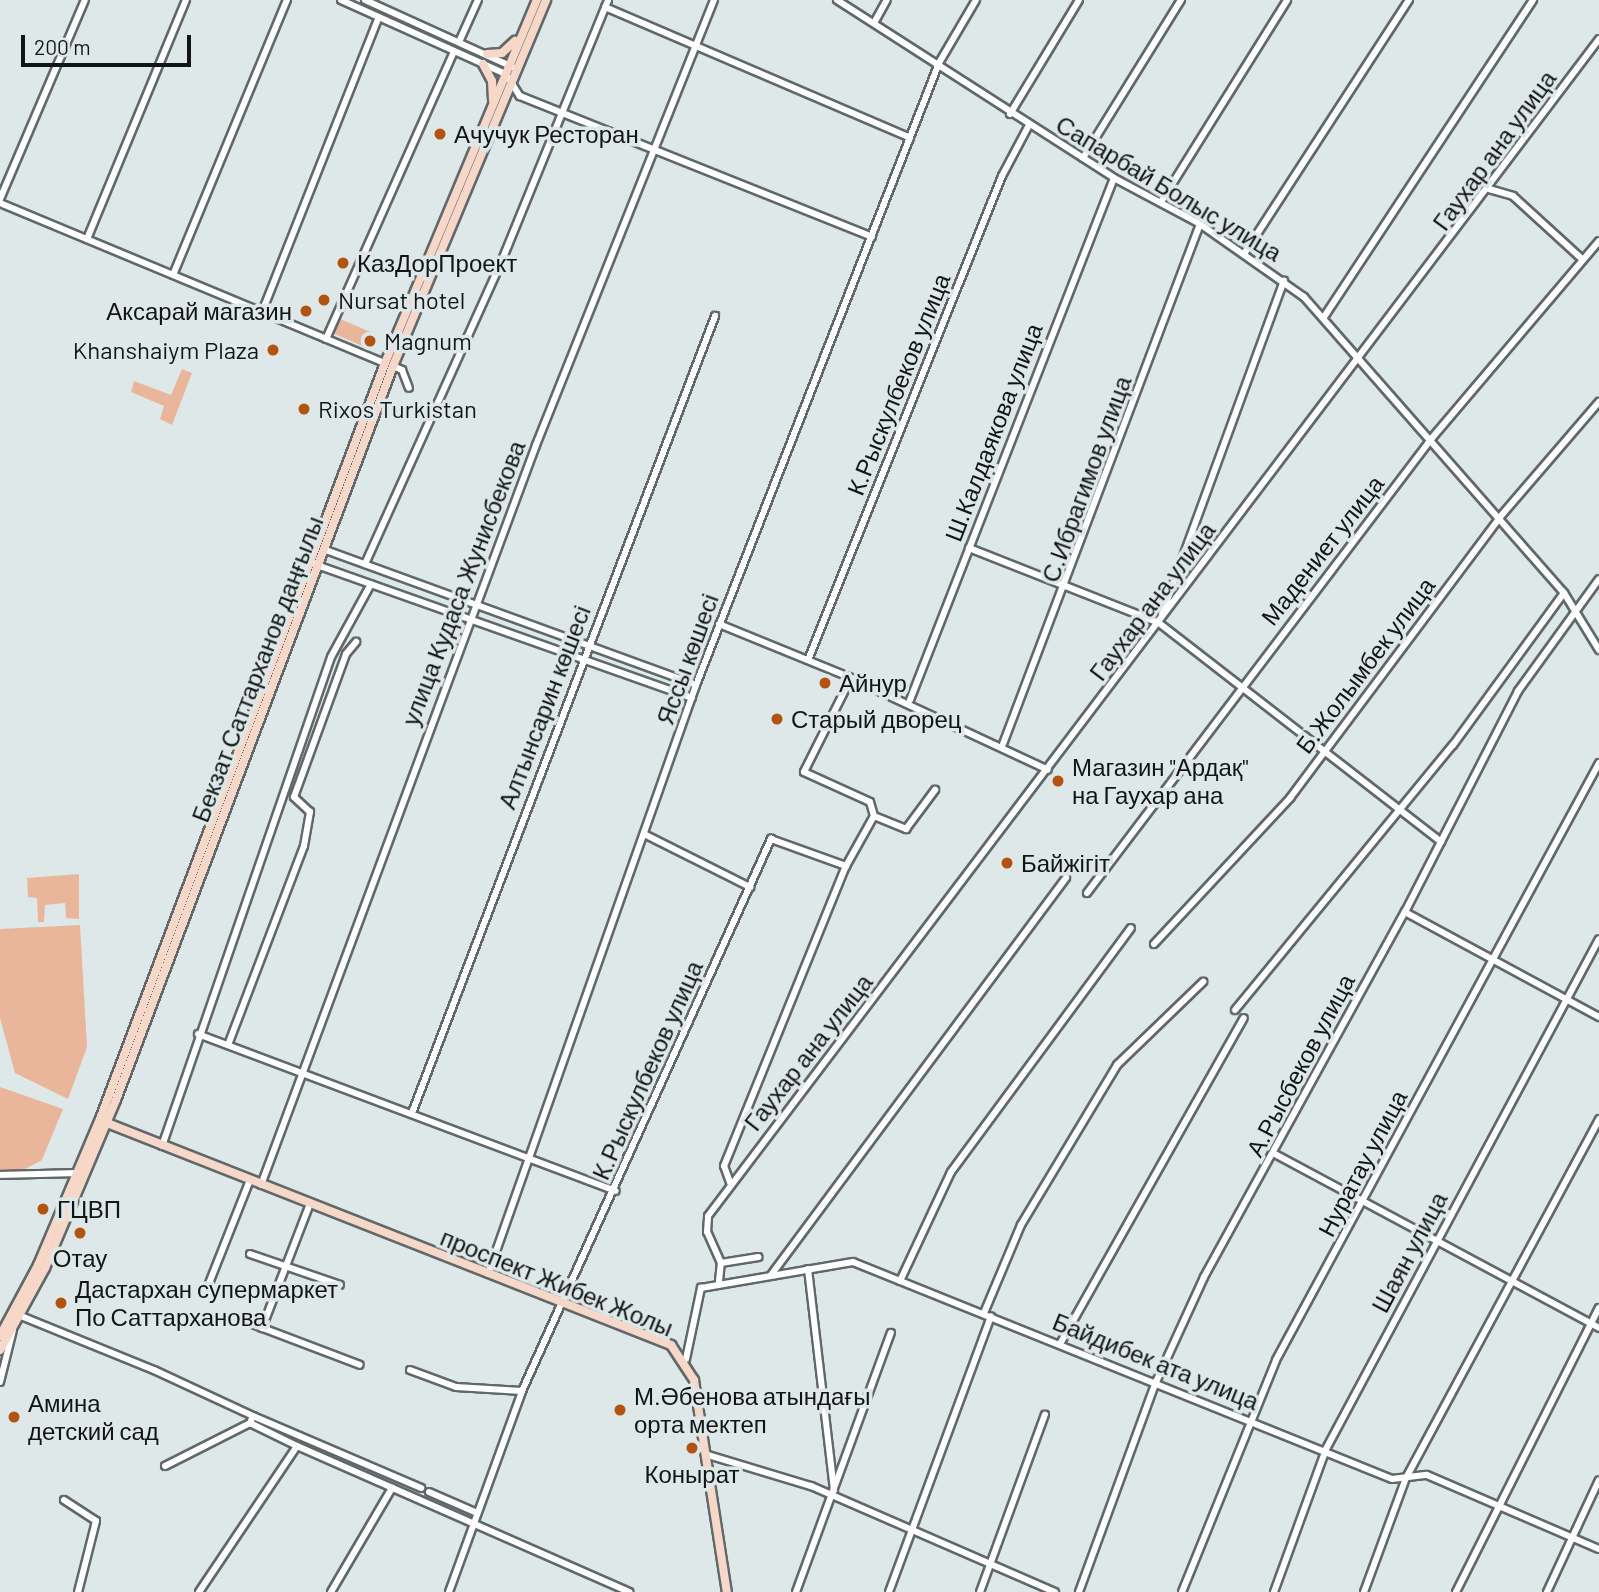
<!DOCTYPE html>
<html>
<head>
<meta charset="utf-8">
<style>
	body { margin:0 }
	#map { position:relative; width:1599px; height:1592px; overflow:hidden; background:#dee8e8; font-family:Barlow,sans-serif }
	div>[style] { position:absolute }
	.green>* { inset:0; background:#eab69b; transform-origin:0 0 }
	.roads { filter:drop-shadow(2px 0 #606869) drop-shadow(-2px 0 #606869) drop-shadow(0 2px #606869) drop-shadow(0 -2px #606869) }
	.minor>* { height:6px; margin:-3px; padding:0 3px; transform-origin:3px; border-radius:3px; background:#fff }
	.major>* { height:8px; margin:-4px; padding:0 4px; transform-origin:4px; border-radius:4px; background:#f7d7c7 }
	.dots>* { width:19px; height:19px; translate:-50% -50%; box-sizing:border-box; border:4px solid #dee8e8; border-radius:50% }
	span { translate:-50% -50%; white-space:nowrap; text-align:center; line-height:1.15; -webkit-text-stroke:7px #dee8e8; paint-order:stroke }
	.poi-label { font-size:24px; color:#121515 }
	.left { translate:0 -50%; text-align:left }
	.right { translate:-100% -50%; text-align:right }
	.street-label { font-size:24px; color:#121515 }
	.scale { position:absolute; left:21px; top:35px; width:170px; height:32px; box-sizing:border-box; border:4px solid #121515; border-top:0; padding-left:9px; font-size:21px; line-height:24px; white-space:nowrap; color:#121515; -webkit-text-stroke:5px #dee8e8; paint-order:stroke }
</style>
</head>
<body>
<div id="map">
	<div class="green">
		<div style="left:340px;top:319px;width:34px;height:16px;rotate:23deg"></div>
		<div style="clip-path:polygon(182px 369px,192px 373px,172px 425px,160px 419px,164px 406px,131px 392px,134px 381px,171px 395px)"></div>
		<div style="clip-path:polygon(79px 874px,79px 919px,66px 918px,65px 903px,45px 905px,44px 922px,38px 922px,37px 898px,28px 897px,27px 878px)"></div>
		<div style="clip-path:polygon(80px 925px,87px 1047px,68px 1099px,15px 1073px,0 1018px,0 929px)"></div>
		<div style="clip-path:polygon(0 1087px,63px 1109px,42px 1160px,25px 1169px,0 1170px)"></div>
	</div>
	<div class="roads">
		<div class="minor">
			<div style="left:341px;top:0;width:181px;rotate:24.2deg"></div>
			<div style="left:506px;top:74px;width:26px;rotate:58deg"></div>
			<div style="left:520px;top:96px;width:379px;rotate:21.8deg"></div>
			<div style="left:365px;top:0;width:162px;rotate:24.4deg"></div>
			<div style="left:837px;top:0;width:329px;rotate:32.7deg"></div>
			<div style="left:1114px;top:178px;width:98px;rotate:28.1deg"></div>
			<div style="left:1200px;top:224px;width:127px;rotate:35.1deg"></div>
			<div style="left:1304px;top:297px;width:394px;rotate:48.7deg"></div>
			<div style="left:1564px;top:593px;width:67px;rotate:58.4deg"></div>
			<div style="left:605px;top:7px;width:332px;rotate:23.2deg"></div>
			<div style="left:874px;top:23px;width:26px;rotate:-61deg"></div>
			<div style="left:459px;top:42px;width:46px;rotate:-65.7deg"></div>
			<div style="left:1010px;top:114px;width:133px;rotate:-58.8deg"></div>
			<div style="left:1083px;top:158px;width:186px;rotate:-58.2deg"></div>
			<div style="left:1489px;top:189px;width:25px;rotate:16deg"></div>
			<div style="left:1513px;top:196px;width:93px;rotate:42.4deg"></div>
			<div style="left:0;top:199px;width:216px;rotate:-66.9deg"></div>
			<div style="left:1161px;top:202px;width:238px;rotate:-58deg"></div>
			<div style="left:0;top:203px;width:417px;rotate:22.6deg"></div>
			<div style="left:87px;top:239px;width:259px;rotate:-67.5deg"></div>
			<div style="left:1244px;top:254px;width:303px;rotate:-57deg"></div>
			<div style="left:173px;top:275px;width:298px;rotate:-67.5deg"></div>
			<div style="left:262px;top:312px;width:317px;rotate:-68.4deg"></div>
			<div style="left:1324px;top:317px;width:380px;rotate:-56.6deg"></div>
			<div style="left:326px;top:339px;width:314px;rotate:-66deg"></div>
			<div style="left:393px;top:366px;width:10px;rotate:24deg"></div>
			<div style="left:402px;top:370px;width:19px;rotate:69deg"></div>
			<div style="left:969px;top:548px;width:204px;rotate:21.5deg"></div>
			<div style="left:1159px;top:623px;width:357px;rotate:37.8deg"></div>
			<div style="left:323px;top:549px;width:397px;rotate:20deg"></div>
			<div style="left:314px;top:564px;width:401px;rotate:19.5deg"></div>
			<div style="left:365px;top:564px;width:328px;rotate:-65.7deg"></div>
			<div style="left:500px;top:265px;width:286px;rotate:-67.8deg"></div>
			<div style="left:1162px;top:614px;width:355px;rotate:-69.9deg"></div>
			<div style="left:719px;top:624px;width:143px;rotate:22.2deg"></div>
			<div style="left:851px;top:678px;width:105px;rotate:116.6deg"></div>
			<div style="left:804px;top:772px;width:72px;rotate:24.4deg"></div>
			<div style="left:870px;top:802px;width:15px;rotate:74deg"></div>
			<div style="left:808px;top:660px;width:521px;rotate:-68.16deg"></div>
			<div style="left:1002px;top:176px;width:58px;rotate:-62.1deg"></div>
			<div style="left:851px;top:678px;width:217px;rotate:25deg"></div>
			<div style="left:910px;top:700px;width:560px;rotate:-68.65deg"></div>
			<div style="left:1003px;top:744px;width:556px;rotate:-69.25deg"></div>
			<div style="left:644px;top:834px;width:119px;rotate:26.6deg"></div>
			<div style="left:1087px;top:893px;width:571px;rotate:-52.83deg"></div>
			<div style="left:1432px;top:438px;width:258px;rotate:-49.7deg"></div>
			<div style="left:1405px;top:912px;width:221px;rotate:28.4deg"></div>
			<div style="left:1154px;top:944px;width:200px;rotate:-47deg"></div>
			<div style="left:1290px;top:798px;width:351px;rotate:-53.2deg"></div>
			<div style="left:1500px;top:517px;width:152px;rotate:-49.3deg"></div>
			<div style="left:1235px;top:1010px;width:343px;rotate:-50.6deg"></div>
			<div style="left:1453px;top:745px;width:188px;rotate:-53.9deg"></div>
			<div style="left:198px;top:1034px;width:446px;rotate:20.6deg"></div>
			<div style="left:228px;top:1045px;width:213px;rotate:-69.1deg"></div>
			<div style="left:304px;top:846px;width:35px;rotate:-80deg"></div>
			<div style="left:310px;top:812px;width:22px;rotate:-137deg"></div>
			<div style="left:294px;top:797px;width:152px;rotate:-70deg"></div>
			<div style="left:346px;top:654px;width:16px;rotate:-50deg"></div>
			<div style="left:412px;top:1113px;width:853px;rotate:-69.18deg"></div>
			<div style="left:162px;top:1146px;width:517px;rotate:-70.93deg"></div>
			<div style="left:331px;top:657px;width:83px;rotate:-61.3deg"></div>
			<div style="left:1275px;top:1154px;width:368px;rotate:28.2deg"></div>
			<div style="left:0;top:1175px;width:76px;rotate:-1.5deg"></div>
			<div style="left:261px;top:1185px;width:789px;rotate:-69.61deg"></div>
			<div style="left:536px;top:445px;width:479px;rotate:-68.2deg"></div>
			<div style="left:731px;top:1185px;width:20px;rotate:-110deg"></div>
			<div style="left:724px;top:1166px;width:324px;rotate:-67.9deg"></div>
			<div style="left:846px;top:866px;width:57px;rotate:-60.8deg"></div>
			<div style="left:874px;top:816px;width:35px;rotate:22deg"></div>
			<div style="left:906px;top:829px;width:49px;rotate:-53.4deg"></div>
			<div style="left:250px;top:1254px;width:95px;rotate:19deg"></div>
			<div style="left:721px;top:1263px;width:38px;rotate:-9deg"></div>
			<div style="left:808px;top:1269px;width:223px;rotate:83.3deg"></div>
			<div style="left:488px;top:1274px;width:625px;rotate:-70.55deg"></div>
			<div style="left:696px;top:685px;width:668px;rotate:-68.66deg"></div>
			<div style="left:939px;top:63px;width:73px;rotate:-59.6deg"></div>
			<div style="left:771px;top:1275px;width:495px;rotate:-53.4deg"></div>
			<div style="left:719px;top:1281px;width:18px;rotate:-84deg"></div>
			<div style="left:721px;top:1263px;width:34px;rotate:-114deg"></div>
			<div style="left:707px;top:1232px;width:16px;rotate:-86deg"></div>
			<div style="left:708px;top:1216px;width:1476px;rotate:-52.87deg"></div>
			<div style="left:900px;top:1281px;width:120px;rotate:-64.9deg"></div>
			<div style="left:951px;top:1172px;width:303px;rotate:-53.6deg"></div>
			<div style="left:204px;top:1296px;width:125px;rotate:-68.4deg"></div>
			<div style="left:984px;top:1313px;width:95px;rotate:-67.2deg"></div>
			<div style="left:1021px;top:1225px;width:187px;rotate:-59deg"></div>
			<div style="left:1117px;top:1065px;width:120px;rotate:-44deg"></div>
			<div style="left:21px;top:1316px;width:144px;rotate:22.1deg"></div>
			<div style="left:154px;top:1370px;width:109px;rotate:24.9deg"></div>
			<div style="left:253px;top:1416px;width:8px;rotate:113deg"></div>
			<div style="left:250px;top:1423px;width:52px;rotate:26.1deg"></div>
			<div style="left:297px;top:1446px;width:363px;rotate:23.7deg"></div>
			<div style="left:239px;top:1319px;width:129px;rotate:20.8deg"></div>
			<div style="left:262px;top:1328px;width:131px;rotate:-68.9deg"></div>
			<div style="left:1060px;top:1344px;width:374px;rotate:-60.6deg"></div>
			<div style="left:686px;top:1359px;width:73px;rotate:-78.1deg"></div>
			<div style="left:701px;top:1288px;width:154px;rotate:-9.7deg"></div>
			<div style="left:853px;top:1262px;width:581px;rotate:21.93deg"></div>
			<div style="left:1392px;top:1479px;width:35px;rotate:-7deg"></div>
			<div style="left:1427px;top:1475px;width:187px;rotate:23.3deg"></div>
			<div style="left:410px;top:1370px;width:49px;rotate:20.3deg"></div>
			<div style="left:456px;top:1387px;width:66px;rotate:3.5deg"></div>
			<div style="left:0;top:1382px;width:54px;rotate:-76deg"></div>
			<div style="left:253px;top:1416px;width:183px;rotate:23.2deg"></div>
			<div style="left:708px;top:1455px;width:108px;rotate:16.8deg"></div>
			<div style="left:811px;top:1486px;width:266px;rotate:23.5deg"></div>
			<div style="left:165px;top:1466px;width:95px;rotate:-26.8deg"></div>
			<div style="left:429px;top:1492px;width:52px;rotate:23.6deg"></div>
			<div style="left:64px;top:1500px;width:38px;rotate:33deg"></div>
			<div style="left:96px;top:1521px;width:73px;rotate:104.2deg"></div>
			<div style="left:199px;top:1592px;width:176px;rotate:-56.1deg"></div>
			<div style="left:331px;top:1592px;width:121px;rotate:-59.6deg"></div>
			<div style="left:449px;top:1592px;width:214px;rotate:-70deg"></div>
			<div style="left:522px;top:1391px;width:606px;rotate:-65.72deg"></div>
			<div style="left:771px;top:839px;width:80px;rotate:19.8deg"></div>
			<div style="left:796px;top:1592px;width:276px;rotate:-69.9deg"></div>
			<div style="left:889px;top:1592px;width:294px;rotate:-69.7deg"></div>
			<div style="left:980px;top:1592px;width:189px;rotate:-69.9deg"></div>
			<div style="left:1079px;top:1592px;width:224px;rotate:-69.9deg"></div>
			<div style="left:1156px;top:1382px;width:115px;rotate:-65.4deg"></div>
			<div style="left:1204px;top:1277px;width:417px;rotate:-61.2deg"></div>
			<div style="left:1405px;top:912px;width:248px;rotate:-62.9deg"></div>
			<div style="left:1518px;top:691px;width:138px;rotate:-54.1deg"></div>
			<div style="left:1182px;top:1592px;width:250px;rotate:-67.9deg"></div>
			<div style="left:1276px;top:1360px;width:679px;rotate:-61.58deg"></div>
			<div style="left:1274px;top:1592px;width:152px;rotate:-70deg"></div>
			<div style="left:1326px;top:1449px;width:578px;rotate:-61.84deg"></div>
			<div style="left:1364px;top:1592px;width:121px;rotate:-69.8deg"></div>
			<div style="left:1406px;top:1478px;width:408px;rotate:-61.7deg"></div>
			<div style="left:1456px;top:1592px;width:318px;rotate:-63.3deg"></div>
			<div style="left:1547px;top:1592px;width:123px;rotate:-65.1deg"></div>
		</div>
		<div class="major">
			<div style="left:487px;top:54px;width:15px;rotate:-4deg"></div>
			<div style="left:502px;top:53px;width:18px;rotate:-43deg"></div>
			<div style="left:483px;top:64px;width:19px;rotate:62deg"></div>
			<div style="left:492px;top:81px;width:19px;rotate:87deg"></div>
			<div style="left:102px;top:1121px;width:612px;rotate:21.49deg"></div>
			<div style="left:671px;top:1345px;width:42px;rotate:56.7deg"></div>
			<div style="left:694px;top:1380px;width:215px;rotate:81.2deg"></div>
			<div style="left:0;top:1336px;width:81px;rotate:-61.8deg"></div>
			<div style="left:38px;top:1265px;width:159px;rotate:-67deg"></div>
			<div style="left:100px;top:1119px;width:808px;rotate:-69.34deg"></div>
			<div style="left:385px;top:363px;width:394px;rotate:-67.3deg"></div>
			<div style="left:0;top:1350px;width:94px;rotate:-61.2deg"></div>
			<div style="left:45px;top:1268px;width:182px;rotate:-67.1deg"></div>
			<div style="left:116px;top:1100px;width:785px;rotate:-69.32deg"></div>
			<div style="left:393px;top:366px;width:397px;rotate:-67.3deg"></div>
		</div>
	</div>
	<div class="dots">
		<div style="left:440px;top:134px;background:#b35310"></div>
		<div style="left:343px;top:263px;background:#b35310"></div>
		<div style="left:324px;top:300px;background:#b35310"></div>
		<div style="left:306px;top:311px;background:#b35310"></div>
		<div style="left:370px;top:341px;background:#b35310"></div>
		<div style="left:273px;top:350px;background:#b35310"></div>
		<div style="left:304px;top:409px;background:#b35310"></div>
		<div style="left:825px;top:683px;background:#b35310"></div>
		<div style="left:777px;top:719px;background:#b35310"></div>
		<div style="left:1058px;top:781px;background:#b35310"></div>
		<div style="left:1007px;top:863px;background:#b35310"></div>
		<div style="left:43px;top:1209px;background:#b35310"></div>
		<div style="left:80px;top:1233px;background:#b35310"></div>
		<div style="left:61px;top:1303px;background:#b35310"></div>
		<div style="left:620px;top:1410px;background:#b35310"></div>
		<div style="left:14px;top:1417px;background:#b35310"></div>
		<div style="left:692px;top:1448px;background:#b35310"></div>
	</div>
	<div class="poi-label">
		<span class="left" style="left:454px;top:134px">Ачучук Ресторан</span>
		<span class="left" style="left:357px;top:263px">КазДорПроект</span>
		<span class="left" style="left:338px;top:300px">Nursat hotel</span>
		<span class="right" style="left:292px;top:311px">Аксарай магазин</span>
		<span class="left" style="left:384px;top:341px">Magnum</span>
		<span class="right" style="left:259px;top:350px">Khanshaiym Plaza</span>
		<span class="left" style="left:318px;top:409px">Rixos Turkistan</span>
		<span class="left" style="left:839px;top:683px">Айнур</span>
		<span class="left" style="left:791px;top:719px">Старый дворец</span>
		<span class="left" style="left:1072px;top:781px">Магазин "Ардақ"<br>на Гаухар ана</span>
		<span class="left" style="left:1021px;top:863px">Байжігіт</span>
		<span class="left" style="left:57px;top:1209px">ГЦВП</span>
		<span style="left:80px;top:1258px">Отау</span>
		<span class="left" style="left:75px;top:1303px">Дастархан супермаркет<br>По Саттарханова</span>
		<span class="left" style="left:634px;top:1410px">М.Әбенова атындағы<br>орта мектеп</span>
		<span class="left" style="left:28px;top:1417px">Амина<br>детский сад</span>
		<span style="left:692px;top:1474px">Конырат</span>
	</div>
	<div class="street-label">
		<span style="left:1494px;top:150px;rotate:-54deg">Гаухар ана улица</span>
		<span style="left:1169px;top:188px;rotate:31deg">Сапарбай Болыс улица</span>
		<span style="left:898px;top:384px;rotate:-68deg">К.Рыскулбеков улица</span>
		<span style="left:993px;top:432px;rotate:-69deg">Ш.Калдаякова улица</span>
		<span style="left:1086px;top:479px;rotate:-70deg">С.Ибрагимов улица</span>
		<span style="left:1322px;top:550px;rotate:-52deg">Мадениет улица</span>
		<span style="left:463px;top:583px;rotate:-69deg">улица Кудаса Жунисбекова</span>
		<span style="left:1152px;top:601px;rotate:-53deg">Гаухар ана улица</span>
		<span style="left:687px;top:659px;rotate:-70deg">Яссы көшесі</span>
		<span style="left:1365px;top:665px;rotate:-53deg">Б.Жолымбек улица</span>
		<span style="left:257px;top:669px;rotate:-69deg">Бекзат Саттарханов даңғылы</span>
		<span style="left:544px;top:707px;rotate:-69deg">Алтынсарин көшесі</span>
		<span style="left:808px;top:1052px;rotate:-52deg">Гаухар ана улица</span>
		<span style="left:1300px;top:1065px;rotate:-62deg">А.Рысбеков улица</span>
		<span style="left:647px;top:1070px;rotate:-66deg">К.Рыскулбеков улица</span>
		<span style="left:1362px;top:1163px;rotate:-62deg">Нуратау улица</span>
		<span style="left:1409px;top:1252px;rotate:-62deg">Шаян улица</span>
		<span style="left:557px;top:1282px;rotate:22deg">проспект Жибек Жолы</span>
		<span style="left:1156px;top:1361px;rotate:22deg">Байдибек ата улица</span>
	</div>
	<div class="scale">200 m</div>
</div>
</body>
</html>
